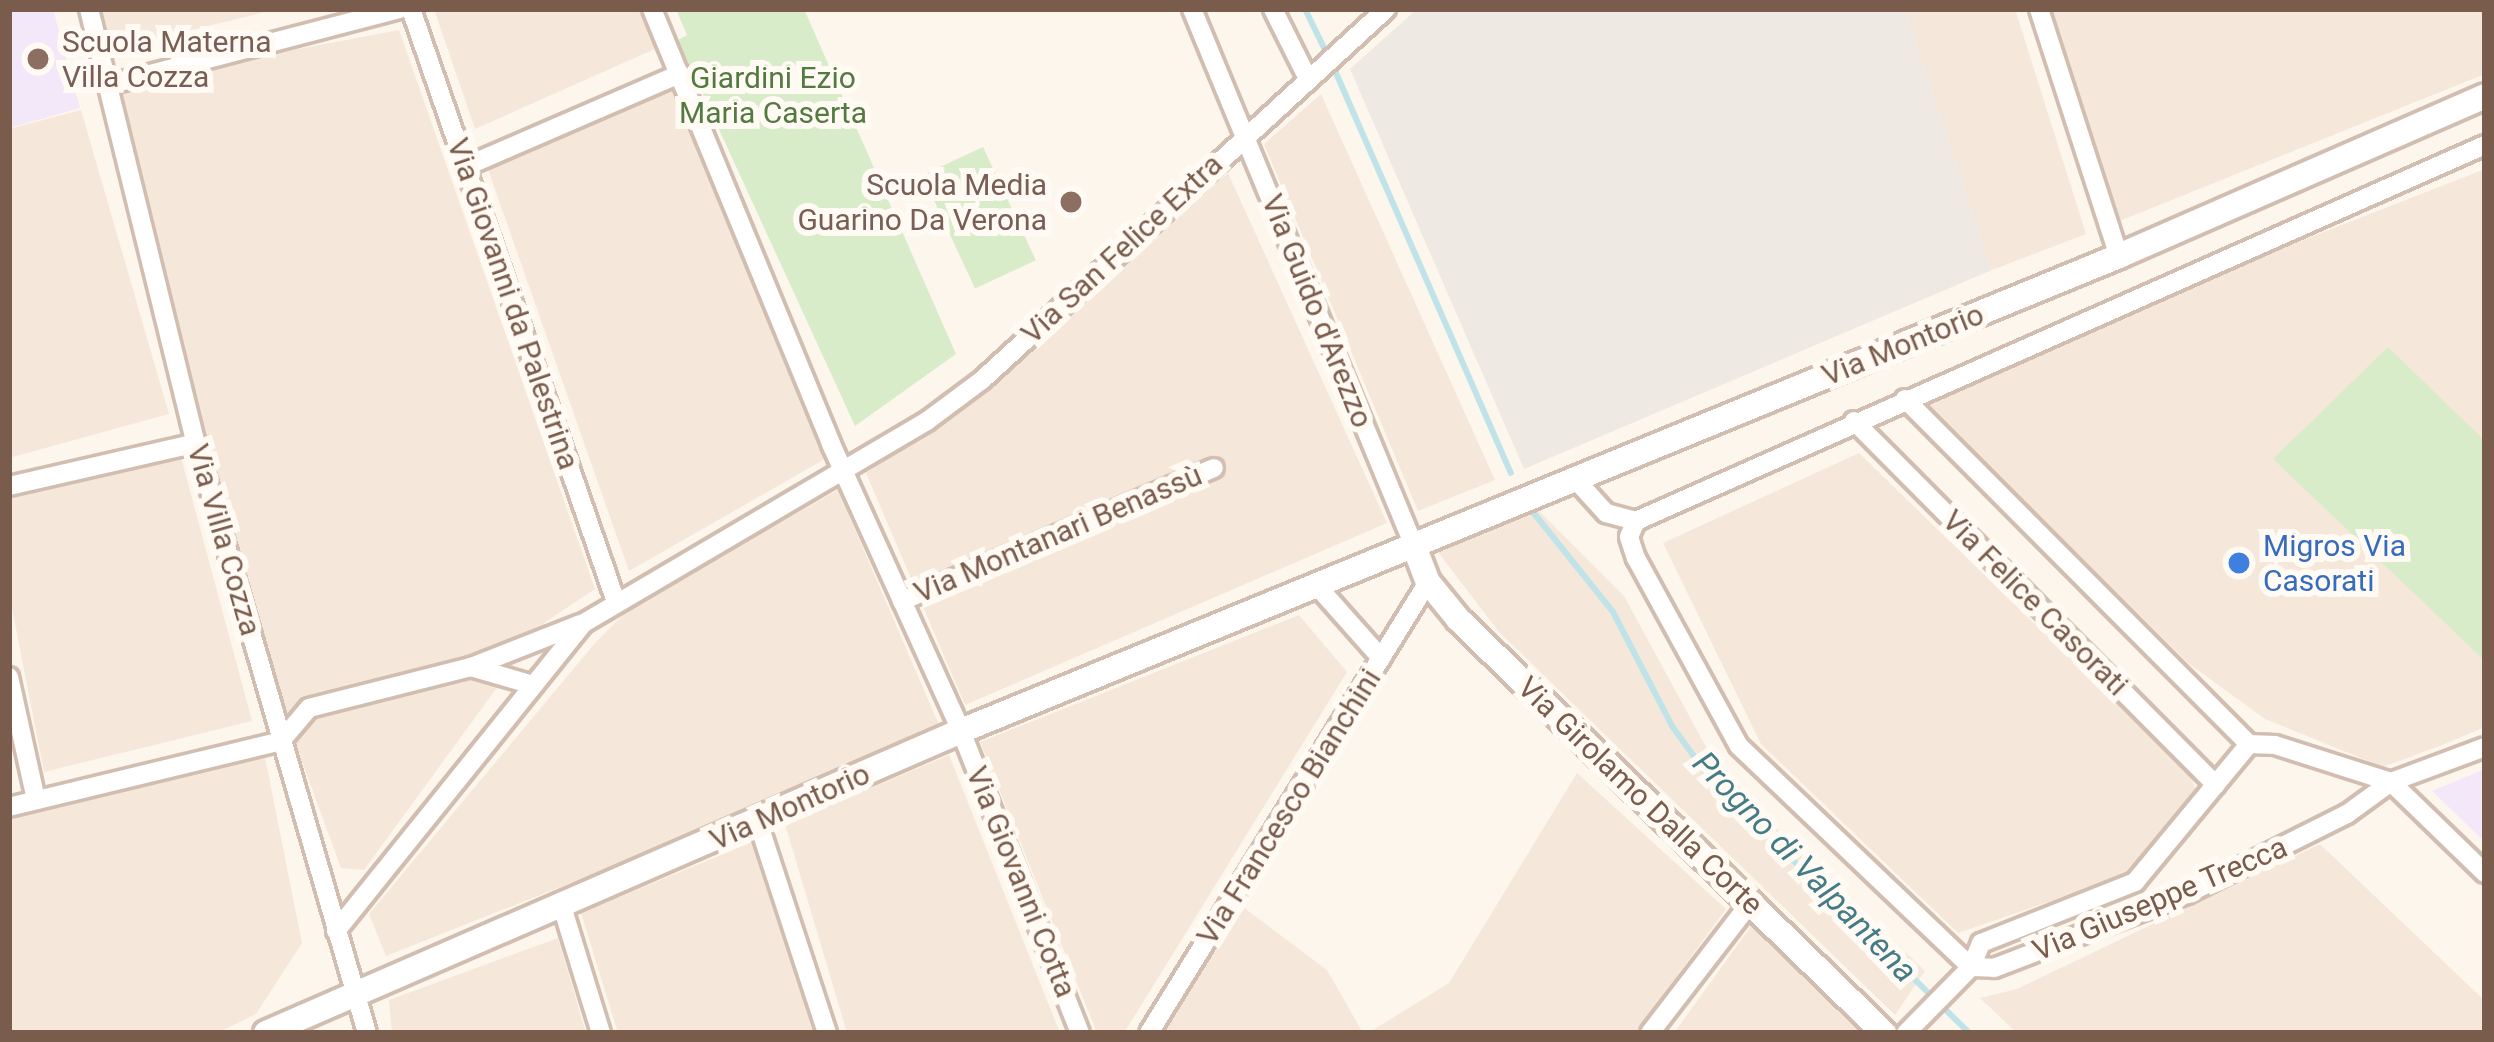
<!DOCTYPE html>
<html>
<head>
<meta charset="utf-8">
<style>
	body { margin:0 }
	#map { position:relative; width:2494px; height:1042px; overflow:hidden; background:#fdf6ec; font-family:Roboto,sans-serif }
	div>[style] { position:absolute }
	.residential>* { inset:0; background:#f5e8da }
	.industrial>* { inset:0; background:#efe9e4 }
	.education>* { inset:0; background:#f3e8fa }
	.green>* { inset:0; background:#d8ecc9; transform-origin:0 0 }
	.stream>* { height:6px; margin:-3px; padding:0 3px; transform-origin:3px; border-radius:3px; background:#bfe3e8 }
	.roads { filter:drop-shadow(3px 0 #d1beb0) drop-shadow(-3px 0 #d1beb0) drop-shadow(0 3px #d1beb0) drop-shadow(0 -3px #d1beb0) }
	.minor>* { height:18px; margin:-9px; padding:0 9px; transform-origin:9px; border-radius:9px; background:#fff }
	.tertiary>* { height:24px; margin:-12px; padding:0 12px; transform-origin:12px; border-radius:12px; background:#fff }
	.dots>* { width:33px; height:33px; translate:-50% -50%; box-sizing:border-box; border:6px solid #fffaf3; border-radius:50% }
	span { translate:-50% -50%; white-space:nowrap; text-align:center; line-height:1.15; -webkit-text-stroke:12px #fffaf3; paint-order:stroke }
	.education-label { font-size:30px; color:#785e54 }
	.left { translate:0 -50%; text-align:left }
	.right { translate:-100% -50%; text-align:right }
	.park-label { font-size:30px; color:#537a41 }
	.street-label { font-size:30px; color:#7a5c4d }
	.shop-label { font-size:30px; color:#366cbe }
	.water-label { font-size:33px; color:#437c86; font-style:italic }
	.frame { position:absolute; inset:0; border:12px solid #7a5c4d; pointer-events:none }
</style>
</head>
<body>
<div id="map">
	<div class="residential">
		<div style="clip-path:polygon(93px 9px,277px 9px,103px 52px)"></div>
		<div style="clip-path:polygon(434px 9px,640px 9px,657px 48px,475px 129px)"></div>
		<div style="clip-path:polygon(1905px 9px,2015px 9px,2086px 234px,1992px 270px)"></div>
		<div style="clip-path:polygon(2050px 9px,2485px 9px,2485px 74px,2117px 222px)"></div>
		<div style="clip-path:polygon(399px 30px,595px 589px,544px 623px,364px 870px,341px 868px,270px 674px,112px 84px)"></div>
		<div style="clip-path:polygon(670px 79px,825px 459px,629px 571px,485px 161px)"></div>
		<div style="clip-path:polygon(1321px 94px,1495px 480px,1418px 511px,1264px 144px)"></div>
		<div style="clip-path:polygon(81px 110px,169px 414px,9px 458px,9px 129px)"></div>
		<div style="clip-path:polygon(2485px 169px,2485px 727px,2445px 744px,2383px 767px,2265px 719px,2188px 663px,1915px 392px)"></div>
		<div style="clip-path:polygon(1228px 173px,1387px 523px,965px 705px,866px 473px,983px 390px)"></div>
		<div style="clip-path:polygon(178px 446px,252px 721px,44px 772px,9px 593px,9px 492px)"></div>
		<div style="clip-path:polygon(1859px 453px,2191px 776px,2198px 797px,2130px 874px,1958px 933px,1761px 744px,1663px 543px)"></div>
		<div style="clip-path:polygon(838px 490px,939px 725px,782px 799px,386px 956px,369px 914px,595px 643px,630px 608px)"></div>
		<div style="clip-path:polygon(1535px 507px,1624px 596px,1712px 758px,1744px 797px,1925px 971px,1895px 1015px,1499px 632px,1434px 547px)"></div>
		<div style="clip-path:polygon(1299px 615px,1347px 672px,1124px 1033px,1097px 1033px,980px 742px)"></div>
		<div style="clip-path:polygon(264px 752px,302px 943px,256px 1014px,217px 1033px,9px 1033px,9px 813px)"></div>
		<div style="clip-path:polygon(949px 755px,1060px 1033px,847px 1033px,785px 824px)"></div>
		<div style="clip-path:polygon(1577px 773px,1726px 909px,1635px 1033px,1368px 1033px,1449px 983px)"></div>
		<div style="clip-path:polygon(757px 840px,813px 1033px,618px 1033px,581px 913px)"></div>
		<div style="clip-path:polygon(2320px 844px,2485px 1001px,2485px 1033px,2017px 1033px,1980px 998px,2017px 989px)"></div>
		<div style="clip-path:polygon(1243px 907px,1327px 970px,1363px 1033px,1164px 1033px)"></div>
		<div style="clip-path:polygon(1754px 922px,1866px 1033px,1674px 1033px)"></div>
		<div style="clip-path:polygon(558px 938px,586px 1033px,392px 1033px,389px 1000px)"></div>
	</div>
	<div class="industrial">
		<div style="clip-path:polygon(1417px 9px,1905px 9px,1992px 270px,1524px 469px,1350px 69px)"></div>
	</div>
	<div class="education">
		<div style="clip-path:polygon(9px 9px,53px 9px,80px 108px,9px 128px)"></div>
		<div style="clip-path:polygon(2485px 769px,2485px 842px,2432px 791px)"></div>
	</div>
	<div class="green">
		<div style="clip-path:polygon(676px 9px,804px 9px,956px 354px,855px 426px,678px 40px,687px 35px)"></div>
		<div style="left:983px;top:147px;width:125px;height:67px;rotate:65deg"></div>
		<div style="clip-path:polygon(2388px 347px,2485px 441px,2485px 661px,2273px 459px)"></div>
	</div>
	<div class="stream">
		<div style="left:1305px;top:9px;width:50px;rotate:63.9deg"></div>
		<div style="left:1333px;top:66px;width:444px;rotate:66.4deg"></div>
		<div style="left:1533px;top:512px;width:128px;rotate:51.3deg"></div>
		<div style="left:1613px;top:612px;width:128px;rotate:62.6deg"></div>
		<div style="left:1672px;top:726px;width:68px;rotate:54deg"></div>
		<div style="left:1712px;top:781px;width:360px;rotate:44.4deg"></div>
	</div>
	<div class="roads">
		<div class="minor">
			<div style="left:89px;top:9px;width:447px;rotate:76.2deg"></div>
			<div style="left:196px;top:443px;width:614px;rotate:73.84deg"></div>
			<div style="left:411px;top:9px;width:624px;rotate:70.93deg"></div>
			<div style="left:652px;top:9px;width:470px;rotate:67.6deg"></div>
			<div style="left:831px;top:444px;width:315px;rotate:65.6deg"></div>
			<div style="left:961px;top:731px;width:325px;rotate:68.5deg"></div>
			<div style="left:1192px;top:9px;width:581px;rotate:67.54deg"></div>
			<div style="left:1273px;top:9px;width:80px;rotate:63.4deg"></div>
			<div style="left:2039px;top:9px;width:260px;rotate:72.1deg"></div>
			<div style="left:108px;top:85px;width:301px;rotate:-14.6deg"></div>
			<div style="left:467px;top:166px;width:232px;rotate:-23.4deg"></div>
			<div style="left:1905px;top:399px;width:487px;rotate:45.1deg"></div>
			<div style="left:1854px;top:421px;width:513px;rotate:45.16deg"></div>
			<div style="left:1576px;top:480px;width:45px;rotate:47.7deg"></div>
			<div style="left:1606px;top:513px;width:31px;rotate:15deg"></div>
			<div style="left:9px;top:486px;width:192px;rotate:-12.9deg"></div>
			<div style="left:1636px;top:521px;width:929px;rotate:-23.89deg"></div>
			<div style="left:1636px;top:521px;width:17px;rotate:114deg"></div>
			<div style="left:1629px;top:537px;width:22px;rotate:72deg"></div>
			<div style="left:1636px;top:558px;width:214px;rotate:61.3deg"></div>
			<div style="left:1739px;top:746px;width:320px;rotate:43.6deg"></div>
			<div style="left:1318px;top:587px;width:95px;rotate:48.4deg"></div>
			<div style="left:902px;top:601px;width:339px;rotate:-23.1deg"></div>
			<div style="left:471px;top:667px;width:65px;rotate:16.2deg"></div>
			<div style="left:9px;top:677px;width:126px;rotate:77.6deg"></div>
			<div style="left:9px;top:807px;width:280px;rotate:-13.6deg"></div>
			<div style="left:281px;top:741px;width:43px;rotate:-49.7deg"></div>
			<div style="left:309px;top:708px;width:167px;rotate:-14.2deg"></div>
			<div style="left:471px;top:667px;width:117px;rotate:-21.5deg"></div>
			<div style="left:758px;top:822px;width:222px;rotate:71.9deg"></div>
			<div style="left:561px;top:903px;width:136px;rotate:72.9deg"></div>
			<div style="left:336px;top:931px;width:395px;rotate:-51.2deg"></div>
			<div style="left:584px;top:623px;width:398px;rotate:-30.5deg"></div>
			<div style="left:927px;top:421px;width:69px;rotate:-36.7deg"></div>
			<div style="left:982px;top:380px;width:549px;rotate:-42.56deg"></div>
			<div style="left:1971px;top:967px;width:23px;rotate:2deg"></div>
			<div style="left:1994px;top:968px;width:207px;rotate:-21deg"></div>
			<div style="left:2187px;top:894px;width:179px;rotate:-26.6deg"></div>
			<div style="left:2347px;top:814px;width:54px;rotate:-36deg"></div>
			<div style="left:2391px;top:782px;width:100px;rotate:-20.4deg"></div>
			<div style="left:1149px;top:1033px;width:530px;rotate:-58.26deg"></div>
			<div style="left:1650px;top:1033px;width:164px;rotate:-52.4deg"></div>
			<div style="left:1906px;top:1033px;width:93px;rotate:-45.4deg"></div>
			<div style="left:1971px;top:967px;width:26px;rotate:-67deg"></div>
			<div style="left:1981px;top:943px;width:166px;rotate:-21.6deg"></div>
			<div style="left:2135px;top:882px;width:179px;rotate:-50.4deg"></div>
			<div style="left:2249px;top:744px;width:26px;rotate:2deg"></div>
			<div style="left:2275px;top:745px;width:122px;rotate:17.7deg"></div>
			<div style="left:2391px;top:782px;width:131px;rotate:44.1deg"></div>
		</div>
		<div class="tertiary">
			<div style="left:1414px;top:546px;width:39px;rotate:69deg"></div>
			<div style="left:1428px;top:582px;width:49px;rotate:50.8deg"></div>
			<div style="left:1459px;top:620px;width:593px;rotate:44.18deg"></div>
			<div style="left:266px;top:1033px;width:758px;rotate:-23.49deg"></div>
			<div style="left:961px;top:731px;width:1252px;rotate:-22.3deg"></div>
			<div style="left:2119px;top:256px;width:399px;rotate:-23.6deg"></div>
		</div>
	</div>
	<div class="dots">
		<div style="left:38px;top:59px;background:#8d6e63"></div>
		<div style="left:1071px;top:202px;background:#8d6e63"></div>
		<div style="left:2239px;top:563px;background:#3f7fe0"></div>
	</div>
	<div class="education-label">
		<span class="left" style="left:62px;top:59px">Scuola Materna<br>Villa Cozza</span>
		<span class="right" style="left:1047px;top:202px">Scuola Media<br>Guarino Da Verona</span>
	</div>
	<div class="park-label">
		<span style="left:773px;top:95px">Giardini Ezio<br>Maria Caserta</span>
	</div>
	<div class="street-label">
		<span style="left:1122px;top:249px;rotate:-43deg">Via San Felice Extra</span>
		<span style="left:513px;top:304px;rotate:71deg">Via Giovanni da Palestrina</span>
		<span style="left:1317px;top:311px;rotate:68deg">Via Guido d'Arezzo</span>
		<span style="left:1903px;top:345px;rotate:-22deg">Via Montorio</span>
		<span style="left:1058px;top:534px;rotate:-23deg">Via Montanari Benassù</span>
		<span style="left:224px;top:540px;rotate:74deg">Via Villa Cozza</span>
		<span style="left:2035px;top:603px;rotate:45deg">Via Felice Casorati</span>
		<span style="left:1640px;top:796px;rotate:44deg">Via Girolamo Dalla Corte</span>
		<span style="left:790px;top:807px;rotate:-24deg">Via Montorio</span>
		<span style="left:1289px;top:807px;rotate:-58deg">Via Francesco Bianchini</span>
		<span style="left:1021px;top:882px;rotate:68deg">Via Giovanni Cotta</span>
		<span style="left:2160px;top:899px;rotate:-23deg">Via Giuseppe Trecca</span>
	</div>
	<div class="shop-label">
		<span class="left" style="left:2263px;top:563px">Migros Via<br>Casorati</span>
	</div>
	<div class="water-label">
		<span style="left:1805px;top:867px;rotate:46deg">Progno di Valpantena</span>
	</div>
	<div class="frame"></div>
</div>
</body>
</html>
